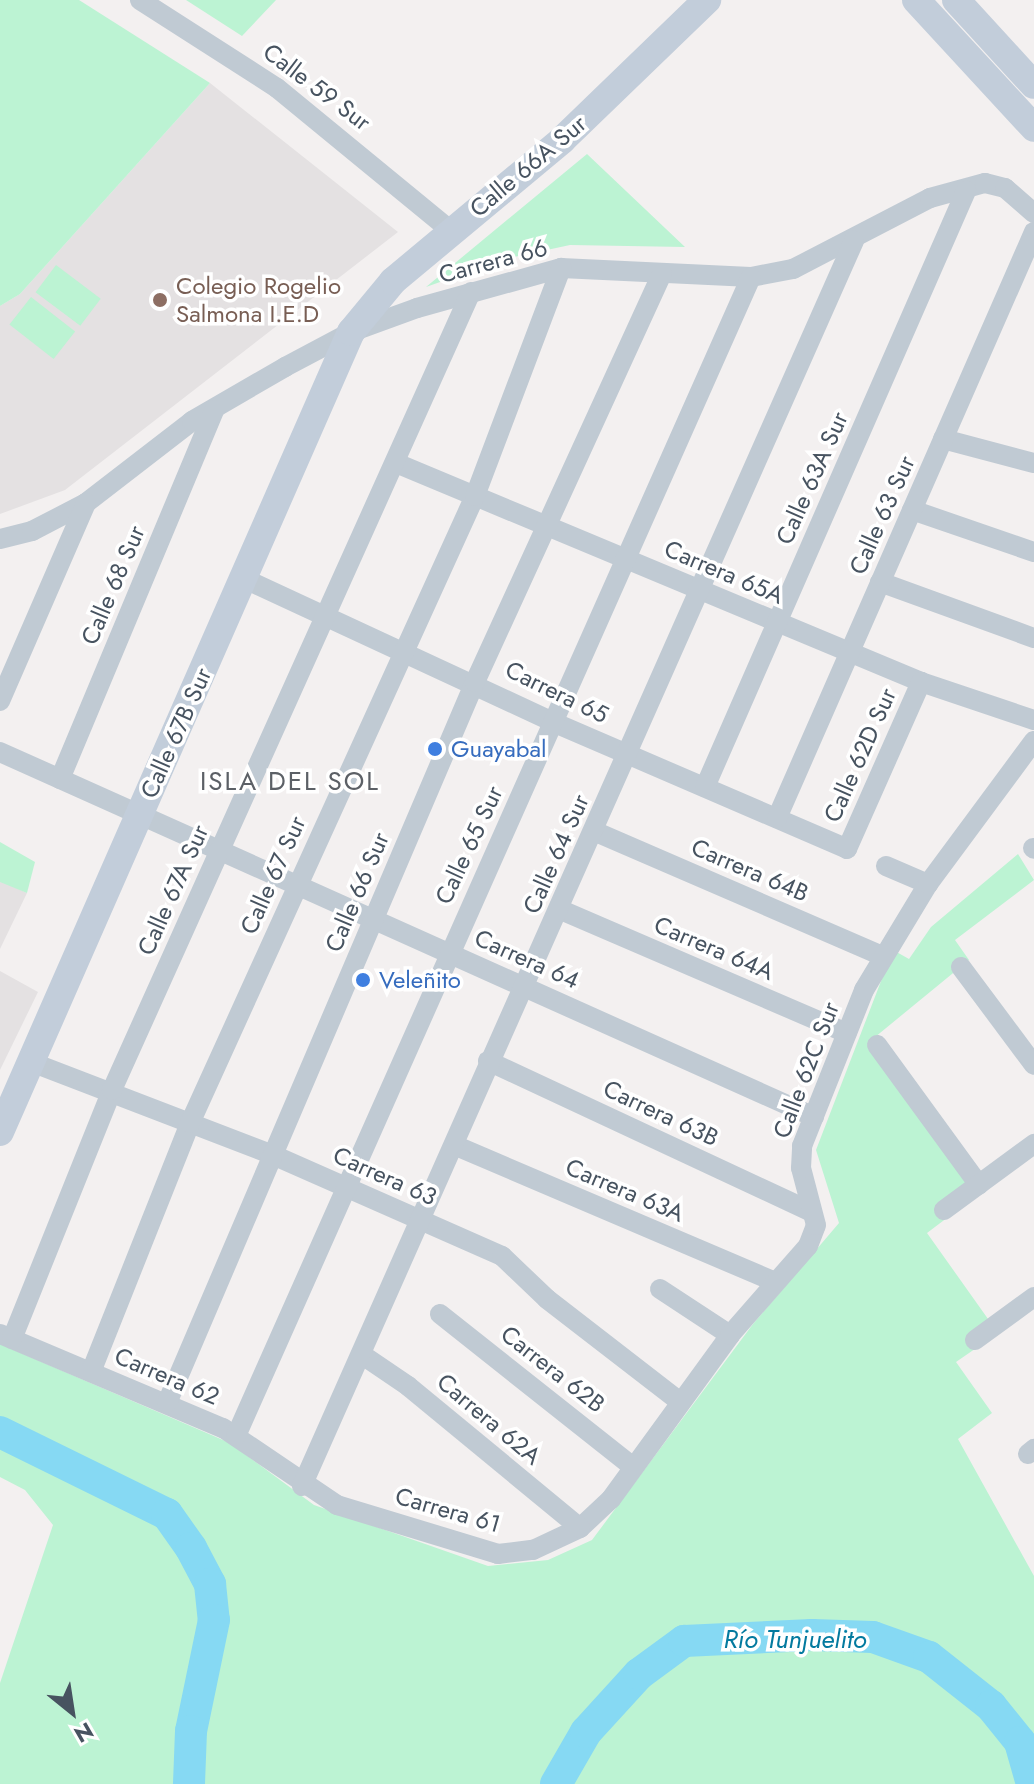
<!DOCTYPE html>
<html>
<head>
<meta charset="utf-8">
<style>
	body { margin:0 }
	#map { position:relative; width:1034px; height:1784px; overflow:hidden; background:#f3f0f0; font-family:Jost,sans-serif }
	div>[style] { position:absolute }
	.education>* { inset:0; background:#e4e1e2 }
	.green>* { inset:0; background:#bcf3d3; transform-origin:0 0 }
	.river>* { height:32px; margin:-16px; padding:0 16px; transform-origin:16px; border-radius:16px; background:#86d9f3 }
	.street>* { height:20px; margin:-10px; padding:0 10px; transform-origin:10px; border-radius:10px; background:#c0cad3 }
	.secondary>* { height:28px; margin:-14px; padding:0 14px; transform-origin:14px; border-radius:14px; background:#c2cdda }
	.dots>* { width:22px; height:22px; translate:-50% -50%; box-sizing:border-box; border:4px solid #fff; border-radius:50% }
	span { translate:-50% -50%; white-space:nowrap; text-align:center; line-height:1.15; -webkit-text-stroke:7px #fff; paint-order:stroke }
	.street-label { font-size:24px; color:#475360 }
	.education-label { font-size:24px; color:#785e54 }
	.left { translate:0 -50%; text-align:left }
	.shop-label { font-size:24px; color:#366cbe }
	.neighbourhood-label { font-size:26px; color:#5c6066; letter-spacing:2px }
	.water-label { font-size:26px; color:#037a9f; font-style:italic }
	.north { position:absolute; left:32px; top:1672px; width:80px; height:80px; -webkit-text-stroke:6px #fff; paint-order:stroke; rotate:150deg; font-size:22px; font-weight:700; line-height:32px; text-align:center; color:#475360 }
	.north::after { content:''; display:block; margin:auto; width:28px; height:36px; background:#475360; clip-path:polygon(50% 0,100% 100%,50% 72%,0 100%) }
</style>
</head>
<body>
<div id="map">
	<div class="education">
		<div style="clip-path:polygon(210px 83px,398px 232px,65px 490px,0 514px,0 306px,20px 294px)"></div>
		<div style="clip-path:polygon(2px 881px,27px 893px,0 949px,0 882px)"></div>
		<div style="clip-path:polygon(0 971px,38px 992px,0 1070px)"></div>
	</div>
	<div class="green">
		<div style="clip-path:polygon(0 0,79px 0,210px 83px,20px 294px,0 306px)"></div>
		<div style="clip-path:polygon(186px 0,276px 0,242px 36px)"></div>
		<div style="clip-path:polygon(587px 154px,685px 247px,570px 245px,505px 259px,426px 287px)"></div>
		<div style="left:56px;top:265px;width:56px;height:34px;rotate:37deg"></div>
		<div style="left:31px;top:297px;width:56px;height:35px;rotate:38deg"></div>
		<div style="clip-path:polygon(0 842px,35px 862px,27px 893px,0 882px)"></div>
		<div style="clip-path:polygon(1018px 854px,1034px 880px,955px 940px,969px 960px,869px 1042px,980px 1193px,927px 1233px,998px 1333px,956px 1362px,992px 1413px,958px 1439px,1034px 1576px,1034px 1784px,0 1784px,0 1683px,53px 1525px,25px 1490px,0 1477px,0 1344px,230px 1443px,314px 1505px,488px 1566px,548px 1560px,592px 1540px,753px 1324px,839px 1223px,816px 1150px,893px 950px,909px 959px,931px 927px)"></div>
	</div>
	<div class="river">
		<div style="left:0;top:1432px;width:186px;rotate:26.2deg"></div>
		<div style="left:167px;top:1514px;width:42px;rotate:54.8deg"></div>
		<div style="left:191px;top:1548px;width:41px;rotate:62.2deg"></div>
		<div style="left:210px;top:1584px;width:36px;rotate:84deg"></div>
		<div style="left:214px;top:1620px;width:113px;rotate:101.7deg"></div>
		<div style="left:191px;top:1731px;width:53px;rotate:92.2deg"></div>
		<div style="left:556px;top:1784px;width:60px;rotate:-60deg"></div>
		<div style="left:586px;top:1732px;width:79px;rotate:-47.6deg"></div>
		<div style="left:639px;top:1674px;width:56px;rotate:-36.3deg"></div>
		<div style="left:684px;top:1641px;width:128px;rotate:-2.7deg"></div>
		<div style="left:812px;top:1635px;width:61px;rotate:1.9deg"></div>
		<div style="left:873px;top:1637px;width:59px;rotate:19.7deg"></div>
		<div style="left:929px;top:1657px;width:79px;rotate:38.3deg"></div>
		<div style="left:991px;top:1706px;width:46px;rotate:51.1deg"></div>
		<div style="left:1020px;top:1742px;width:44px;rotate:74.1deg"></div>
	</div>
	<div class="street">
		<div style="left:140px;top:0;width:163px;rotate:32.7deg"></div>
		<div style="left:277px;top:88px;width:225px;rotate:39.4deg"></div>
		<div style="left:943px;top:439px;width:94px;rotate:14.8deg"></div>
		<div style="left:396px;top:463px;width:569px;rotate:22.64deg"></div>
		<div style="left:921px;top:682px;width:119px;rotate:18.6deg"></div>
		<div style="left:912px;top:510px;width:129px;rotate:19deg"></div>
		<div style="left:0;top:539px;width:33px;rotate:-14deg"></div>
		<div style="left:32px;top:531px;width:61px;rotate:-27.4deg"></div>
		<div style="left:86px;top:503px;width:134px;rotate:-37.7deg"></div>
		<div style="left:192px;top:421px;width:108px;rotate:-30.1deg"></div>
		<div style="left:285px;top:367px;width:75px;rotate:-27.9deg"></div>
		<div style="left:351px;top:332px;width:70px;rotate:-20deg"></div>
		<div style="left:417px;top:308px;width:149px;rotate:-15.5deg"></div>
		<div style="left:561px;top:268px;width:190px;rotate:2.7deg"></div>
		<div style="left:751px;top:277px;width:43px;rotate:-10.8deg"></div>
		<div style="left:793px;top:269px;width:154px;rotate:-27.4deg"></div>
		<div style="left:930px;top:198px;width:57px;rotate:-15.3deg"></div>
		<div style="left:985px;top:183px;width:21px;rotate:14deg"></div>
		<div style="left:1005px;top:188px;width:38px;rotate:41deg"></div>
		<div style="left:245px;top:579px;width:342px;rotate:24.9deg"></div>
		<div style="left:555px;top:723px;width:318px;rotate:23.3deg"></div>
		<div style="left:847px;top:849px;width:183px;rotate:-66.1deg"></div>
		<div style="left:880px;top:582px;width:164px;rotate:20deg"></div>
		<div style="left:0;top:701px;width:216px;rotate:-66.5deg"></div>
		<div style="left:0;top:752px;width:892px;rotate:24.15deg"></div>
		<div style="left:60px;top:779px;width:400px;rotate:-67.3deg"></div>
		<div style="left:705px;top:787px;width:651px;rotate:-66.35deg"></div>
		<div style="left:777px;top:818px;width:640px;rotate:-66.32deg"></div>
		<div style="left:596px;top:832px;width:313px;rotate:23.4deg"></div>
		<div style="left:1033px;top:848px;width:1px;rotate:45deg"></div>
		<div style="left:886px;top:866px;width:46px;rotate:23.2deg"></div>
		<div style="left:561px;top:910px;width:311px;rotate:23.3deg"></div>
		<div style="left:961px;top:967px;width:122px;rotate:53.3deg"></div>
		<div style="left:877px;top:1045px;width:173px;rotate:53.9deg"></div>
		<div style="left:488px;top:1061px;width:357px;rotate:25deg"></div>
		<div style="left:31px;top:1062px;width:259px;rotate:21deg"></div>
		<div style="left:273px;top:1155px;width:250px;rotate:23.8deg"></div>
		<div style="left:502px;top:1256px;width:62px;rotate:43.7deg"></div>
		<div style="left:547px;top:1299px;width:167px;rotate:37.7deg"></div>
		<div style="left:454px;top:1145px;width:349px;rotate:23.1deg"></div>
		<div style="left:944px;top:1210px;width:112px;rotate:-36.3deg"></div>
		<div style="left:660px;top:1289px;width:84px;rotate:33.3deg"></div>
		<div style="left:440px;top:1314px;width:245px;rotate:38.4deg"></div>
		<div style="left:0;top:1334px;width:242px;rotate:22.9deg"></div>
		<div style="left:223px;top:1428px;width:138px;rotate:34deg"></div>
		<div style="left:337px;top:1505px;width:168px;rotate:16.9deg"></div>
		<div style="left:498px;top:1554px;width:35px;rotate:-7deg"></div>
		<div style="left:533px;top:1550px;width:52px;rotate:-25.1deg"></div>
		<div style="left:580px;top:1528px;width:42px;rotate:-43.1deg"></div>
		<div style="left:611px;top:1499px;width:203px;rotate:-54deg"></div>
		<div style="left:730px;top:1335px;width:118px;rotate:-48.8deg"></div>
		<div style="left:808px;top:1246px;width:22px;rotate:-69deg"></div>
		<div style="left:816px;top:1225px;width:59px;rotate:-104.7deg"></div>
		<div style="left:801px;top:1168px;width:22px;rotate:-87deg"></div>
		<div style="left:802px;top:1146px;width:168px;rotate:-68.3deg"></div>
		<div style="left:864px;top:990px;width:124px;rotate:-58.9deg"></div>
		<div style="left:928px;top:884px;width:178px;rotate:-53.5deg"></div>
		<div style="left:12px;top:1339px;width:268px;rotate:-68.1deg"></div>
		<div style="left:112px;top:1090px;width:875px;rotate:-65.78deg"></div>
		<div style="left:975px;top:1340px;width:73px;rotate:-36.1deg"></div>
		<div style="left:361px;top:1354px;width:57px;rotate:34.2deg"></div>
		<div style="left:408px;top:1386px;width:223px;rotate:39.5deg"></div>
		<div style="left:91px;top:1372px;width:268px;rotate:-68.3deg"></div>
		<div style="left:190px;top:1123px;width:689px;rotate:-65.56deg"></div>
		<div style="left:475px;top:496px;width:244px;rotate:-69.3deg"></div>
		<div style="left:167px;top:1403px;width:784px;rotate:-66.87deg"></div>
		<div style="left:475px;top:682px;width:449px;rotate:-65.4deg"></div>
		<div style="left:236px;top:1436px;width:1268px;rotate:-66.04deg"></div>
		<div style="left:1028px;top:1454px;width:8px;rotate:-40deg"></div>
		<div style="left:302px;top:1486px;width:1362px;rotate:-66.09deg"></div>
	</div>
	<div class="secondary">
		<div style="left:916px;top:0;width:174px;rotate:47.3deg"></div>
		<div style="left:956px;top:0;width:115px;rotate:47.5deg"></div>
		<div style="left:0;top:1132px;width:874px;rotate:-66.31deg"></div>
		<div style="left:351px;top:332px;width:66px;rotate:-50.5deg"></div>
		<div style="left:393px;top:281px;width:220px;rotate:-39.8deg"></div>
		<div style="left:562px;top:140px;width:202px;rotate:-44deg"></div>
	</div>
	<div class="dots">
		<div style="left:160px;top:300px;background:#8d6e63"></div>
		<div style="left:435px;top:749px;background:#3f7fe0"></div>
		<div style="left:363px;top:980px;background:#3f7fe0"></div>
	</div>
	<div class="street-label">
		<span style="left:317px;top:87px;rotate:37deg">Calle 59 Sur</span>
		<span style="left:528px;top:166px;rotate:-40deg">Calle 66A Sur</span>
		<span style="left:493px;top:261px;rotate:-15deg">Carrera 66</span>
		<span style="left:812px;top:478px;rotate:-66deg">Calle 63A Sur</span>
		<span style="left:882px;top:515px;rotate:-66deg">Calle 63 Sur</span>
		<span style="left:724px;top:572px;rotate:23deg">Carrera 65A</span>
		<span style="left:113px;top:585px;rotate:-67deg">Calle 68 Sur</span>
		<span style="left:557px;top:692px;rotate:26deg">Carrera 65</span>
		<span style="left:176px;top:733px;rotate:-66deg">Calle 67B Sur</span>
		<span style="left:860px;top:755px;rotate:-66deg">Calle 62D Sur</span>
		<span style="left:469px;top:845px;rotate:-65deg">Calle 65 Sur</span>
		<span style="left:556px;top:854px;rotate:-66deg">Calle 64 Sur</span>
		<span style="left:750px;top:870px;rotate:23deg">Carrera 64B</span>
		<span style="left:273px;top:875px;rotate:-66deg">Calle 67 Sur</span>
		<span style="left:173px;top:890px;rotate:-66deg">Calle 67A Sur</span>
		<span style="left:357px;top:892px;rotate:-67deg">Calle 66 Sur</span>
		<span style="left:714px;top:948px;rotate:23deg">Carrera 64A</span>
		<span style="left:527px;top:959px;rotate:24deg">Carrera 64</span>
		<span style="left:806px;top:1070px;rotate:-69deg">Calle 62C Sur</span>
		<span style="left:661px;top:1113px;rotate:25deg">Carrera 63B</span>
		<span style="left:385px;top:1176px;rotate:24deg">Carrera 63</span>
		<span style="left:625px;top:1190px;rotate:23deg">Carrera 63A</span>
		<span style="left:553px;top:1369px;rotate:38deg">Carrera 62B</span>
		<span style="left:167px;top:1376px;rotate:23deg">Carrera 62</span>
		<span style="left:489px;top:1419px;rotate:40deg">Carrera 62A</span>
		<span style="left:448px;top:1510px;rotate:16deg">Carrera 61</span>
	</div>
	<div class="education-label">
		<span class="left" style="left:176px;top:300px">Colegio Rogelio<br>Salmona I.E.D</span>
	</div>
	<div class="shop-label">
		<span class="left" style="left:451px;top:749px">Guayabal</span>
		<span class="left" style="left:379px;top:980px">Veleñito</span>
	</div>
	<div class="neighbourhood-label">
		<span style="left:290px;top:782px">ISLA DEL SOL</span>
	</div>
	<div class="water-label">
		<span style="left:795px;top:1640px">Río Tunjuelito</span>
	</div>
	<div class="north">N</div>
</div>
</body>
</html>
